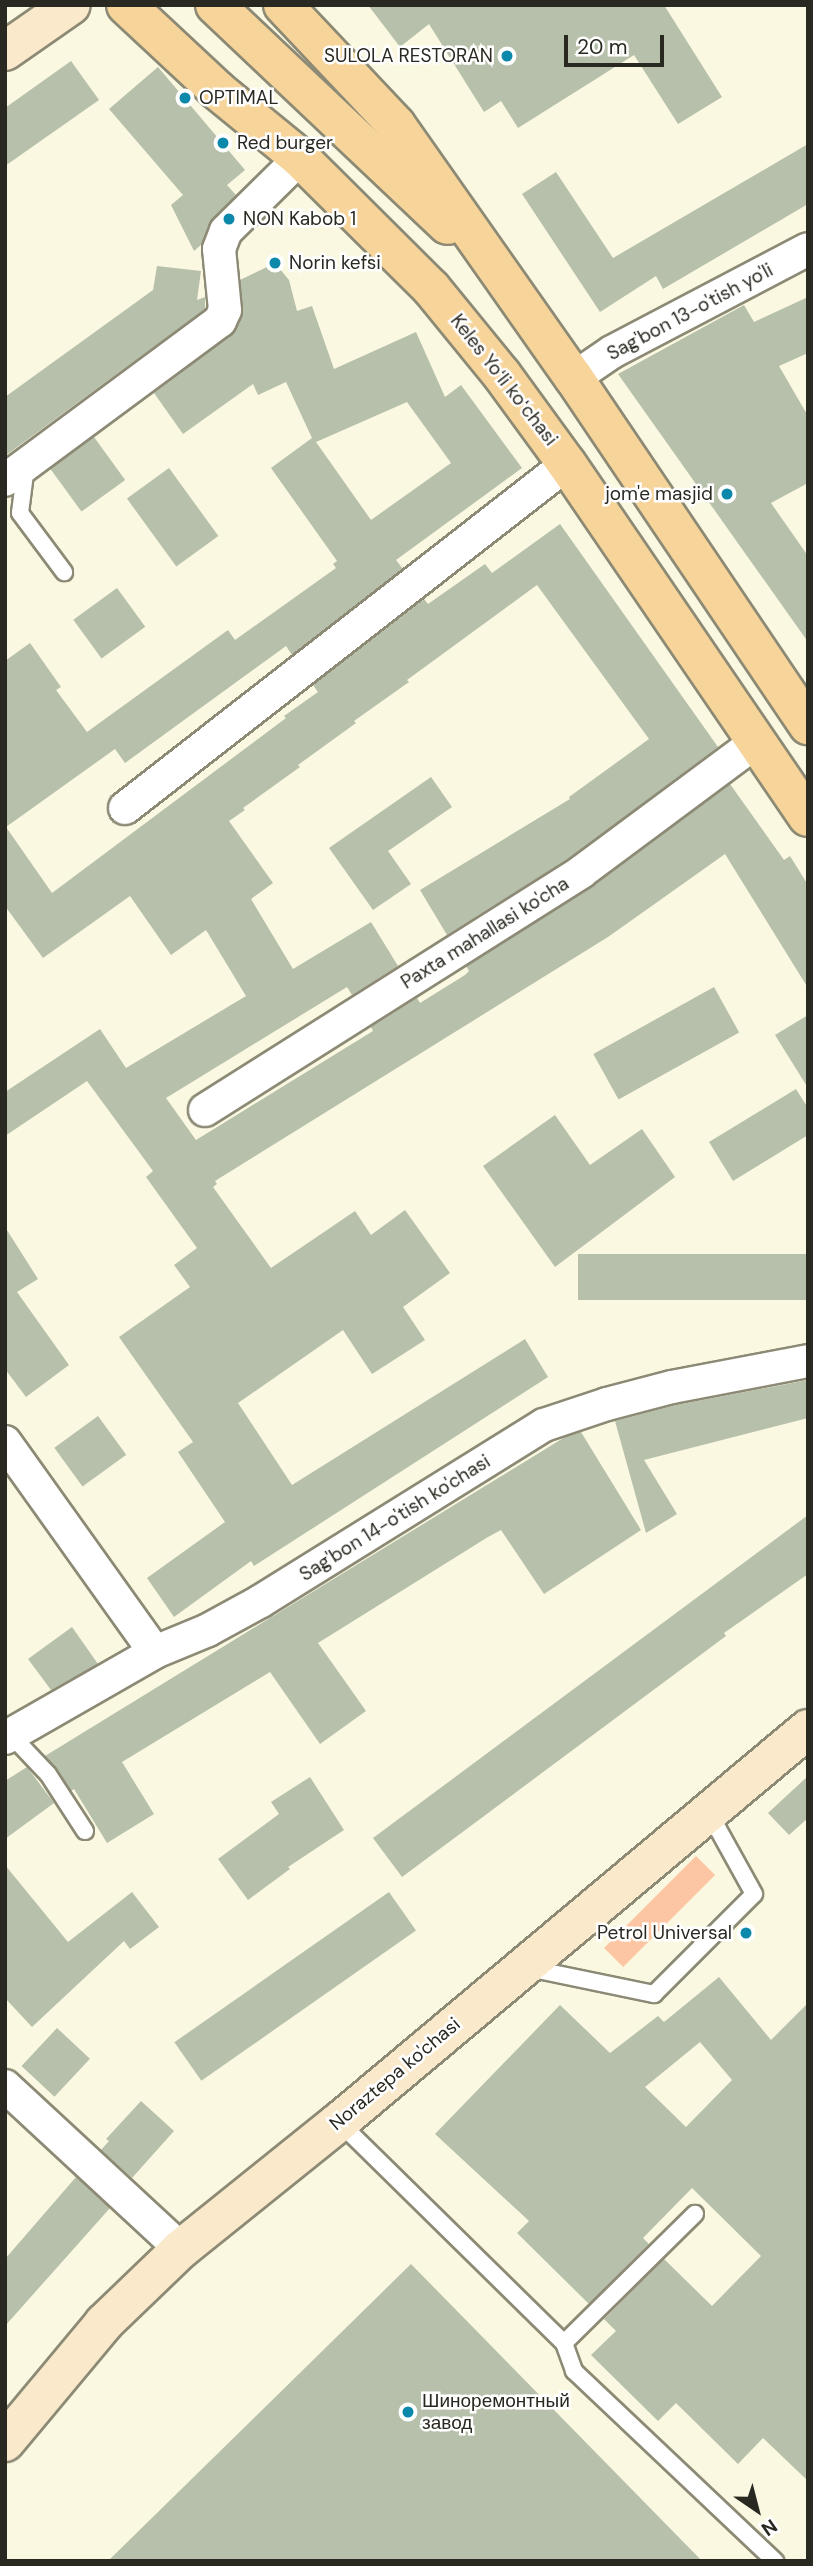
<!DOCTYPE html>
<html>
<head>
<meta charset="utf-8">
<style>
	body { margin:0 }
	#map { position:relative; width:813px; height:2566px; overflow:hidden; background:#faf8e0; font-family:"DM Sans",sans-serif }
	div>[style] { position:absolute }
	.green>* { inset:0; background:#fcc6a4; transform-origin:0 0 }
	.building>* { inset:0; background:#b7c0ab; transform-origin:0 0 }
	.roads { filter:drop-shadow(2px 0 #8c8a75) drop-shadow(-2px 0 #8c8a75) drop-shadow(0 2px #8c8a75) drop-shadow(0 -2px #8c8a75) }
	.service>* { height:16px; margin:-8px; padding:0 8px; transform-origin:8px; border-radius:8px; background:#fff }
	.minor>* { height:32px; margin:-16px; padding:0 16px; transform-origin:16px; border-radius:16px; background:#fff }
	.secondary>* { height:38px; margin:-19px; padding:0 19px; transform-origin:19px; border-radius:19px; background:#fbe9cc }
	.primary>* { height:38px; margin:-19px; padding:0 19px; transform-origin:19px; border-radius:19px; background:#f7d49a }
	.dots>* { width:19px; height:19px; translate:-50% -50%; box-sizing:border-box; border:4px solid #fff; border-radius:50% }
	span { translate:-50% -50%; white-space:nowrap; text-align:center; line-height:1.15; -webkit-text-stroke:5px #fff; paint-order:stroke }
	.poi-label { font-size:19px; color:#2a2921 }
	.right { translate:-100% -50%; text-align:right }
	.left { translate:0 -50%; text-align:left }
	.street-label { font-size:19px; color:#2a2921 }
	.frame { position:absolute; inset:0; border:7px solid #2a2921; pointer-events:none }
	.north { position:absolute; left:722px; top:2475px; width:70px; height:70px; -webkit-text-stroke:5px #fff; paint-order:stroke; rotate:145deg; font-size:19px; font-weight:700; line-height:28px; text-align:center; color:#2a2921 }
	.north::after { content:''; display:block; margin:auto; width:24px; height:32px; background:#2a2921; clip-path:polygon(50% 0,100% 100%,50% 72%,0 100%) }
	.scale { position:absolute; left:564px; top:35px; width:100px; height:32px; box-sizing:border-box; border:4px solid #2a2921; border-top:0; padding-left:9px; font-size:21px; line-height:24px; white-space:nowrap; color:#2a2921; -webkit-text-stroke:5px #fff; paint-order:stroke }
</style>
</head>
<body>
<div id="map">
	<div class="green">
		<div style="left:696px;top:1856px;width:27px;height:130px;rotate:45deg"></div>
	</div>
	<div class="building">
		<div style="clip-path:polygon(368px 5px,664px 5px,722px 97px,678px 124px,634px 55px,518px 128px,501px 101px,484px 112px,429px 24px,400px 47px)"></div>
		<div style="clip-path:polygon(71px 61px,99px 100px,5px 166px,5px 108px)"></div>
		<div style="clip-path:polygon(158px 67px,245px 170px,227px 185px,236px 195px,213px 218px,202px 244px,194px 251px,171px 205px,183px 195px,109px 109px)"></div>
		<div style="clip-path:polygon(808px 144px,808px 204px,663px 289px,656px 276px,600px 312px,522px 194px,556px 172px,613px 258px)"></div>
		<div style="clip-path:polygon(evenodd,275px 263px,289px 280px,297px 311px,312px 306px,334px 369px,416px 332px,445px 397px,461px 385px,522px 468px,396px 560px,403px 569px,292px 655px,286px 646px,125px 763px,115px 749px,6px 827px,52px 893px,286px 718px,284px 716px,318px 692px,313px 685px,424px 599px,428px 604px,485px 564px,492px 573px,560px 524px,718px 747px,571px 857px,447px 935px,420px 890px,570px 799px,569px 797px,649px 739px,537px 585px,407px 680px,409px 682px,354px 721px,356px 723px,298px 765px,300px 767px,243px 808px,245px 810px,229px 821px,273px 883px,251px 899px,293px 969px,371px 922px,398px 966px,352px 995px,347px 987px,166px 1098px,196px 1140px,373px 1031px,371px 1027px,417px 998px,420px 1003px,465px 975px,469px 971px,466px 966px,592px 887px,730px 784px,784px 860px,790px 856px,808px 885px,808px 988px,725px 854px,608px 937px,215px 1181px,217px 1184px,213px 1187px,271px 1268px,355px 1211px,371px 1235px,405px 1210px,450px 1273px,403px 1307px,425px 1340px,372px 1374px,343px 1330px,238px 1403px,292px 1485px,525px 1339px,548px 1377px,254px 1566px,251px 1561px,174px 1617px,147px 1578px,225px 1522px,178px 1452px,193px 1442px,119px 1337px,190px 1287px,174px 1265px,197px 1248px,146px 1177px,153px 1171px,87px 1081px,5px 1136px,5px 1092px,100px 1029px,126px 1068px,246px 996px,206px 930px,171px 955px,130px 896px,43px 958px,5px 906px,5px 661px,30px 643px,61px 687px,56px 690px,87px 732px,228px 630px,235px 640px,336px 568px,333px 564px,337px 561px,271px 468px,312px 438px,286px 382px,258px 395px,253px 384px,183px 434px,154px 393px,231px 335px,243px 309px,240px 280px,275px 263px,407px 402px,451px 463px,371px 520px,316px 442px,407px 402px)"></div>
		<div style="clip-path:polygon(157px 266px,201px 271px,197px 300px,205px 297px,205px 309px,5px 456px,5px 397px,153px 290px)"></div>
		<div style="clip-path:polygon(808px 297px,808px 353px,779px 366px,808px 416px,808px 483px,771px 503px,808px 556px,808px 642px,618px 374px,744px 305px,754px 322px)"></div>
		<div style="left:94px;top:437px;width:53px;height:54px;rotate:54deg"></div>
		<div style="left:169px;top:468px;width:84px;height:52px;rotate:54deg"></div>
		<div style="left:117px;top:588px;width:48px;height:54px;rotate:54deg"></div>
		<div style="clip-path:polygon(431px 777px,452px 807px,388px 851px,411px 884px,373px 910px,329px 848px)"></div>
		<div style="left:714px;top:987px;width:52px;height:138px;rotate:61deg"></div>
		<div style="clip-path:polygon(808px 1015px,808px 1088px,775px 1035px)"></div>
		<div style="clip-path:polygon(796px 1089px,808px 1108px,808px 1135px,733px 1181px,709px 1142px)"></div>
		<div style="clip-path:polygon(555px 1115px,590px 1165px,642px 1129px,675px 1177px,555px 1267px,483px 1166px)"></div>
		<div style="clip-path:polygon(5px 1227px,38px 1279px,17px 1292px,69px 1365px,26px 1397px,5px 1369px)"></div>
		<div style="left:808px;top:1254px;width:46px;height:230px;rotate:90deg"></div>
		<div style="clip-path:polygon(808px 1380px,808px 1418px,644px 1460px,677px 1514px,646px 1533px,615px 1421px,676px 1405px)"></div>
		<div style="left:98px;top:1416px;width:48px;height:54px;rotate:54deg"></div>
		<div style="clip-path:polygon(581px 1432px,641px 1530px,544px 1594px,501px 1530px,488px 1537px,318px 1643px,366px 1711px,320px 1744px,270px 1672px,122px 1762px,154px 1814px,107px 1843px,74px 1789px,71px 1791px,45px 1756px,565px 1437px)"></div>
		<div style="clip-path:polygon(808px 1515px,808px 1574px,724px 1633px,726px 1636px,402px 1877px,373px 1838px)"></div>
		<div style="clip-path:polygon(72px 1627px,98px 1664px,51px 1690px,28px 1659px)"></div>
		<div style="clip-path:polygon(27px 1767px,54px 1803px,5px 1839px,5px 1781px)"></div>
		<div style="clip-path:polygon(808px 1776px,808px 1818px,789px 1835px,768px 1813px)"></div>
		<div style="clip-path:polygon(310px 1777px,344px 1830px,288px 1867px,290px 1869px,248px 1900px,218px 1859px,279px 1814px,271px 1802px)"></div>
		<div style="clip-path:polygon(5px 1865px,68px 1942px,132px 1892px,159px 1927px,130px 1949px,124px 1941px,32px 2027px,5px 1998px)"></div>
		<div style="left:389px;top:1892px;width:47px;height:262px;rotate:55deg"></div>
		<div style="clip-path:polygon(evenodd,719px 1977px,771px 2040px,808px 2003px,808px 2481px,763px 2438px,738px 2464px,676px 2403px,658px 2421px,591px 2355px,616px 2331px,604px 2319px,664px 2259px,712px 2306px,761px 2256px,692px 2188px,643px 2238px,649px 2244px,589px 2304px,517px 2233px,529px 2221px,435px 2134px,560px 2005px,610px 2053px,658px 2016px,664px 2022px,719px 1977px,700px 2042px,732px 2080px,686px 2127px,645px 2087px,700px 2042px)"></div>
		<div style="left:57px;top:2028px;width:45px;height:52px;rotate:43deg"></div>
		<div style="clip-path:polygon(141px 2101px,174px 2131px,132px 2178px,101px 2150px,109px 2141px,106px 2139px)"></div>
		<div style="clip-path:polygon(76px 2177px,110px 2208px,5px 2326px,5px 2259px)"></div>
		<div style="clip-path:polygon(411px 2264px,702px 2561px,108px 2561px)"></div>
	</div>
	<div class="roads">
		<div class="service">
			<div style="left:26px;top:466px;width:47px;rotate:97.3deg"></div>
			<div style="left:20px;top:513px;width:74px;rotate:53.3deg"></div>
			<div style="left:10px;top:1734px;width:55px;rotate:46.5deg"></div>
			<div style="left:48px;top:1774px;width:68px;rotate:57deg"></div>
			<div style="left:528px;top:1968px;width:129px;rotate:11.7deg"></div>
			<div style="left:654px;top:1994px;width:141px;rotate:-45deg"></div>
			<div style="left:754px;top:1894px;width:95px;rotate:-119deg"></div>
			<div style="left:339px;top:2122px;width:315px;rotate:44.5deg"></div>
			<div style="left:564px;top:2343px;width:184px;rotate:-44.6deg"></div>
			<div style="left:564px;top:2343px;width:30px;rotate:70deg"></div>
			<div style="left:574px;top:2371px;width:277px;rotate:43.4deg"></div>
		</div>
		<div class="minor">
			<div style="left:574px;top:378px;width:46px;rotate:-34.4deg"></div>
			<div style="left:612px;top:352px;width:221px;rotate:-27.7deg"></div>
			<div style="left:5px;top:480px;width:267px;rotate:-36.5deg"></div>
			<div style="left:220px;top:321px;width:12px;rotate:-66deg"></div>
			<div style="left:225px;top:310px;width:61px;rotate:-95.6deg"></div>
			<div style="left:219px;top:249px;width:19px;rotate:-69deg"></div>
			<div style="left:226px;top:231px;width:104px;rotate:-44.6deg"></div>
			<div style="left:125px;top:808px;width:560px;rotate:-37.89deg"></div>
			<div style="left:205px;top:1110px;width:445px;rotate:-32.3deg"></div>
			<div style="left:581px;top:872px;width:218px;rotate:-36.6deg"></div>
			<div style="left:5px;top:1442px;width:258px;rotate:54.5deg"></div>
			<div style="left:5px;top:1738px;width:173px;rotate:-29.8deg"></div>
			<div style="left:155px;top:1652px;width:57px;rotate:-22.5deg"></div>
			<div style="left:208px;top:1630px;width:60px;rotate:-28.7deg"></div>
			<div style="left:261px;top:1601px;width:333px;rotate:-31.9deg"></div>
			<div style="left:544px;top:1425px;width:66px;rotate:-18.4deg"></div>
			<div style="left:607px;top:1404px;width:67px;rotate:-14.7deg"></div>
			<div style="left:672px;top:1387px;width:138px;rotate:-10.8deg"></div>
			<div style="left:5px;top:2086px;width:240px;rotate:42.8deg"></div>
		</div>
		<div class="secondary">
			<div style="left:5px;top:51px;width:80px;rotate:-34.9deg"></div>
			<div style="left:5px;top:2442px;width:155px;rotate:-50.2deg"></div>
			<div style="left:104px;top:2323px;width:107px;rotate:-43.9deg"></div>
			<div style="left:181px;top:2249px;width:203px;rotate:-38.8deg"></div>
			<div style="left:339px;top:2122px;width:612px;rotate:-39.96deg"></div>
		</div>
		<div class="primary">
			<div style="left:126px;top:5px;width:125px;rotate:43deg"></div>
			<div style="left:217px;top:90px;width:107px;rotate:39.3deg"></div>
			<div style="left:300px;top:158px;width:185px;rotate:44.8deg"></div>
			<div style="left:431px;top:288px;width:112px;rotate:50.8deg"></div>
			<div style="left:502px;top:375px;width:110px;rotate:53.9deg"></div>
			<div style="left:567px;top:464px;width:427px;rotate:55.7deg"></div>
			<div style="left:215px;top:5px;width:320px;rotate:43.4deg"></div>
			<div style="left:283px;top:5px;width:165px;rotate:46.7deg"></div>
			<div style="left:396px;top:125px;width:309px;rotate:54.9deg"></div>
			<div style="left:574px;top:378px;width:419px;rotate:56deg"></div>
		</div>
	</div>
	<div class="dots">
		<div style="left:507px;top:56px;background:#0c88ab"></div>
		<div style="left:185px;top:98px;background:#0c88ab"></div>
		<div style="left:223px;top:143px;background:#0c88ab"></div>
		<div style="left:229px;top:219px;background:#0c88ab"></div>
		<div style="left:275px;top:263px;background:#0c88ab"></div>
		<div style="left:727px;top:494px;background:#0c88ab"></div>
		<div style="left:746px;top:1933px;background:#0c88ab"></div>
		<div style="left:408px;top:2412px;background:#0c88ab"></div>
	</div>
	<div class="poi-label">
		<span class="right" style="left:493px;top:56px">SULOLA RESTORAN</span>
		<span class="left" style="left:199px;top:98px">OPTIMAL</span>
		<span class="left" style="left:237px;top:143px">Red burger</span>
		<span class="left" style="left:243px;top:219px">NON Kabob 1</span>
		<span class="left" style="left:289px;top:263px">Norin kefsi</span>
		<span class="right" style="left:713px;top:494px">jom'e masjid</span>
		<span class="right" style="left:732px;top:1933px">Petrol Universal</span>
		<span class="left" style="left:422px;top:2412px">Шиноремонтный<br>завод</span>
	</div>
	<div class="street-label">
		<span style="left:690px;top:312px;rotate:-28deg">Sag'bon 13-o'tish yo'li</span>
		<span style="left:504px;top:380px;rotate:52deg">Keles Yoʻli koʻchasi</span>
		<span style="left:485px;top:933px;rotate:-32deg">Paxta mahallasi ko'cha</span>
		<span style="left:395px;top:1518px;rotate:-32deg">Sag'bon 14-o'tish ko'chasi</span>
		<span style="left:395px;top:2074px;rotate:-40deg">Noraztepa ko'chasi</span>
	</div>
	<div class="frame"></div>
	<div class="north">N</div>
	<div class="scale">20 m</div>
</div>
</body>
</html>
